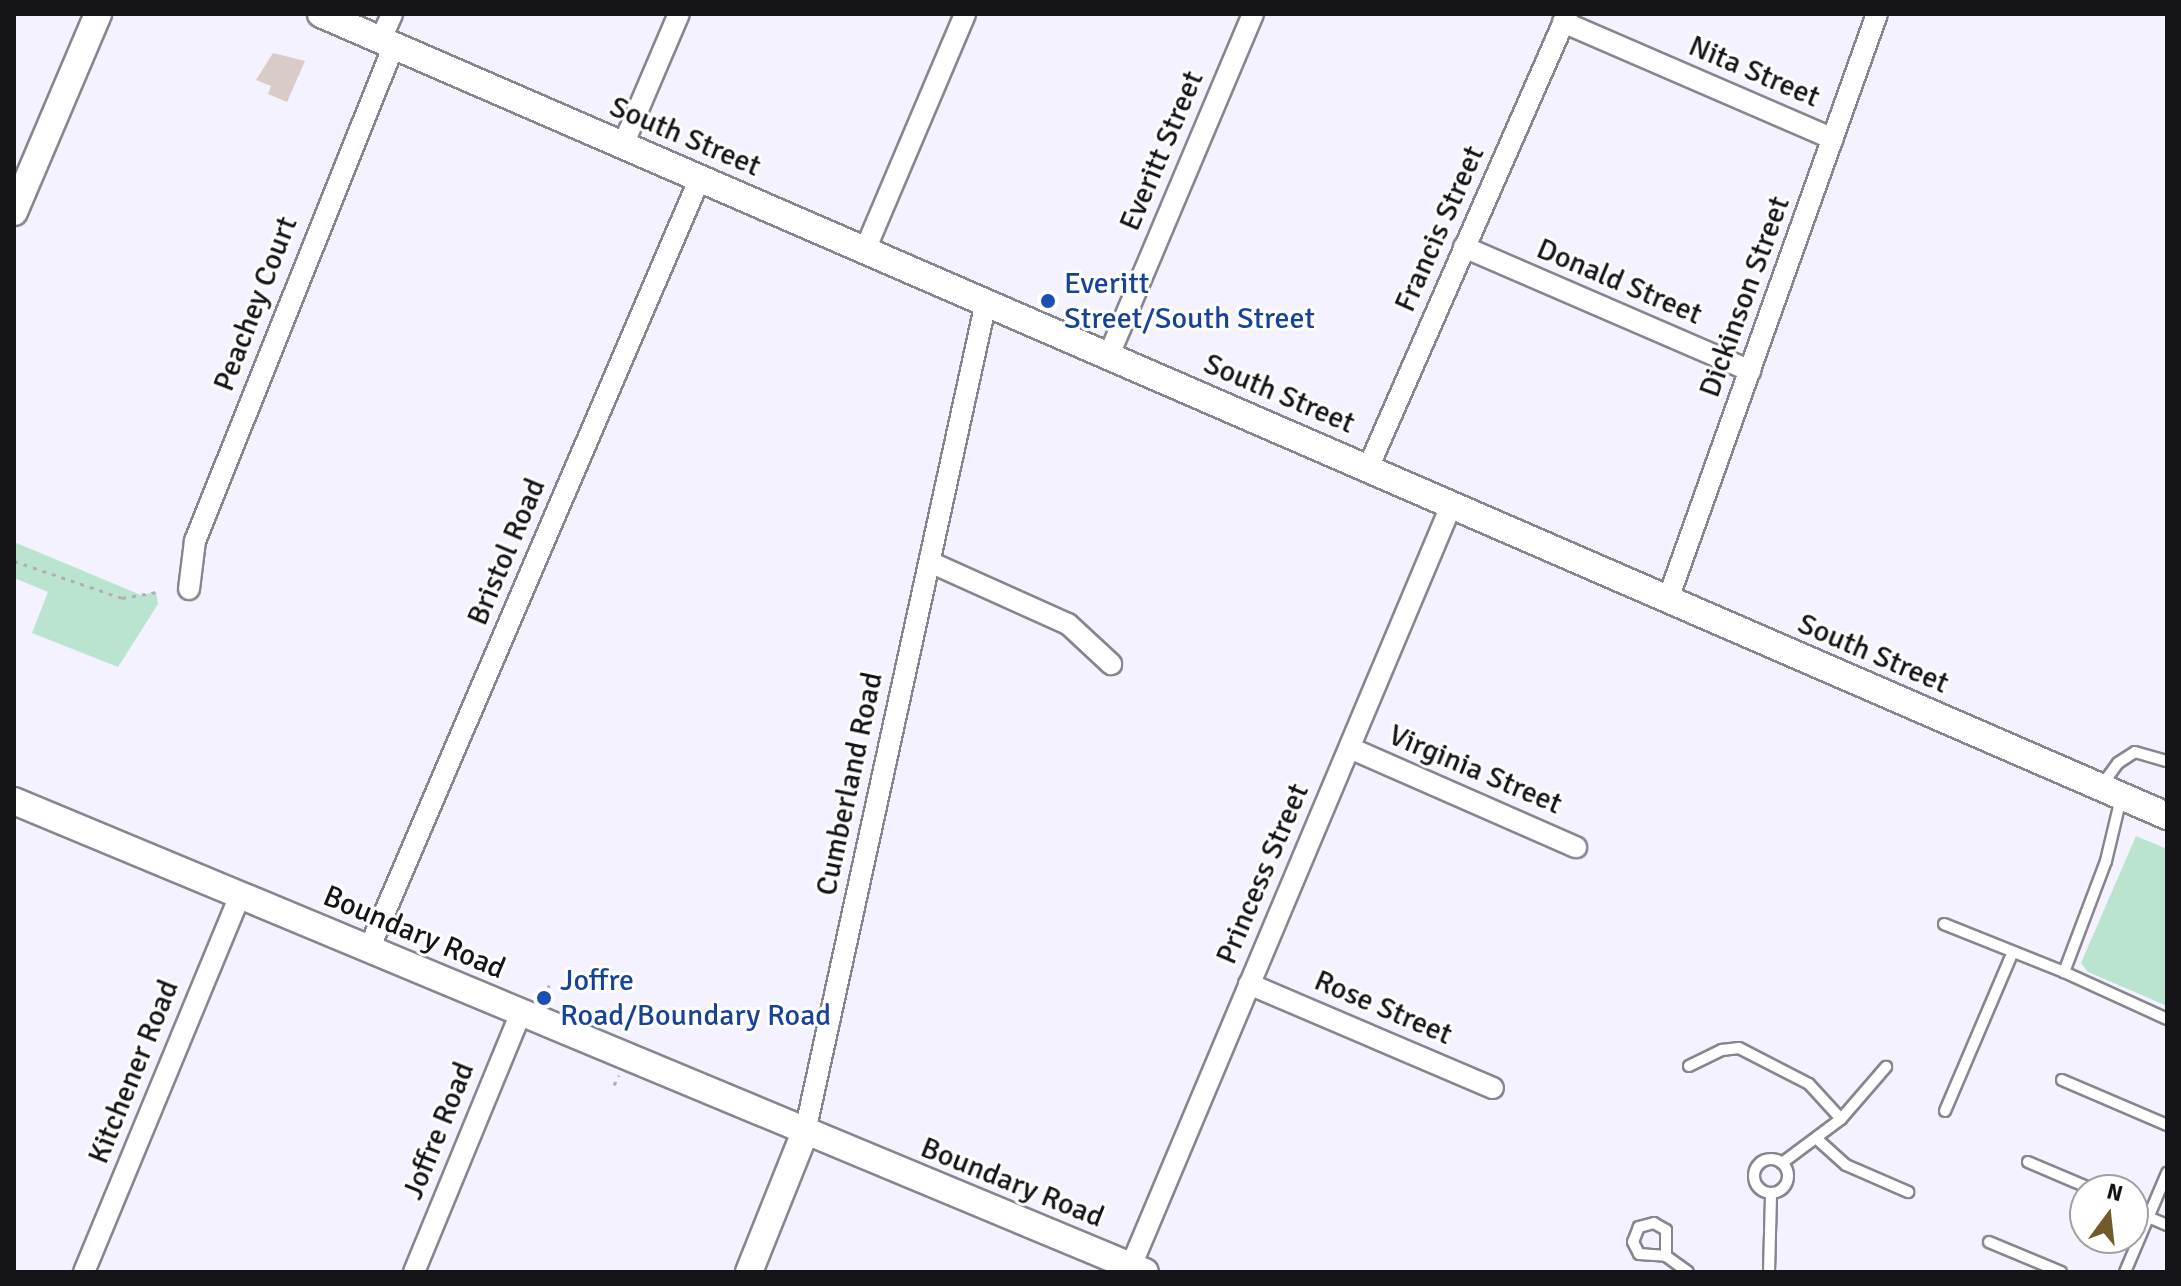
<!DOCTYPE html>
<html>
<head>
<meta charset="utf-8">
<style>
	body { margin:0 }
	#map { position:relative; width:2181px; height:1286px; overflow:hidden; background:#f3f2fe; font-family:Signika,sans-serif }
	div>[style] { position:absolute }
	.green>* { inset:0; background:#bae4cf }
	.building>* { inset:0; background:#d8cbc8 }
	.path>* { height:3px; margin-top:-1.5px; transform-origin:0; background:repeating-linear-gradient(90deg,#b0afb9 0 4px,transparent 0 10px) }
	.roads { filter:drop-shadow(2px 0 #868690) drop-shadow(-2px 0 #868690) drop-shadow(0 2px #868690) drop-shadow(0 -2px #868690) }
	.lane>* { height:10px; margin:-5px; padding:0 5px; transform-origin:5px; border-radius:5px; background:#fff }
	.lane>.ring { margin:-5px; padding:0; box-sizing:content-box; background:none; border:10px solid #fff; border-radius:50% }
	.street>* { height:20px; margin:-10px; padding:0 10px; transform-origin:10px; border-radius:10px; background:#fff }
	.secondary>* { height:26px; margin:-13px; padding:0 13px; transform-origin:13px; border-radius:13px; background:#fff }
	.dots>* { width:22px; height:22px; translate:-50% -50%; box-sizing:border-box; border:4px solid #fff; border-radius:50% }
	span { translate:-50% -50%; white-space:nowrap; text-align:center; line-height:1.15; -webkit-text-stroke:6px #fff; paint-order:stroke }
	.street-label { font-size:30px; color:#141418 }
	.transit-label { font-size:30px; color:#164399 }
	.left { translate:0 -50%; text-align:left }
	.frame { position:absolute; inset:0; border:16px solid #141418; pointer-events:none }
	.north { position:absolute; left:2069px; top:1174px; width:80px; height:80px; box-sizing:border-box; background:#fff; border:2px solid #a1a1a3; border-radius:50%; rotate:15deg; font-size:22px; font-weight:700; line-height:32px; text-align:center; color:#141418 }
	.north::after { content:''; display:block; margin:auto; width:28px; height:36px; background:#725b2b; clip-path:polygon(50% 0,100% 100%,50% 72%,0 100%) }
</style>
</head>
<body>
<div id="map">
	<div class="green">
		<div style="clip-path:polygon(14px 542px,141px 595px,156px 592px,158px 604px,118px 667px,32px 633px,48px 592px,14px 578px)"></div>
		<div style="clip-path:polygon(2136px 836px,2167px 849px,2167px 1006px,2088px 972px,2081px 963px)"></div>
	</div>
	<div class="building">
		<div style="clip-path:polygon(273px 53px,305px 61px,287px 102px,268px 94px,271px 86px,256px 80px)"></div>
	</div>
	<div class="path">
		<div style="left:14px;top:561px;width:114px;rotate:18.9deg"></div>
		<div style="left:122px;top:598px;width:35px;rotate:-10deg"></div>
		<div style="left:544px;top:998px;width:16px;rotate:-68deg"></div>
		<div style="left:614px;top:1085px;width:11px;rotate:-63deg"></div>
	</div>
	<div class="roads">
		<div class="lane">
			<div style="left:2102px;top:785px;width:27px;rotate:-54deg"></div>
			<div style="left:2118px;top:763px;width:20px;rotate:-33deg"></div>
			<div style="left:2135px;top:752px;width:33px;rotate:16deg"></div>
			<div style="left:2121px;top:798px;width:65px;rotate:103.4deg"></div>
			<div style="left:2106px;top:861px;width:119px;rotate:110.7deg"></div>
			<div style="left:2064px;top:972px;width:113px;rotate:24.5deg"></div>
			<div style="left:1944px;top:924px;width:129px;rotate:21.8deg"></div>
			<div style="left:1689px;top:1066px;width:37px;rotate:-26deg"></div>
			<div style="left:1722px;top:1050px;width:17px;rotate:-7deg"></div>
			<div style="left:1739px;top:1048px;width:79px;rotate:27.2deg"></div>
			<div style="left:1809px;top:1084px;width:47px;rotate:47.6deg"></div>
			<div style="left:2062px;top:1080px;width:114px;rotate:23.2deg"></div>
			<div style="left:1945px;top:1111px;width:171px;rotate:-66.9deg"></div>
			<div style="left:1817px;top:1139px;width:39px;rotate:42deg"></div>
			<div style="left:1846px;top:1165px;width:68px;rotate:23.5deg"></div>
			<div class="ring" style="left:1754px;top:1159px;width:24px;height:24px"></div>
			<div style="left:2028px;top:1162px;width:72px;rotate:23deg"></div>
			<div style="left:1782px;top:1163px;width:74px;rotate:-36.7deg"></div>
			<div style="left:1841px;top:1119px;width:69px;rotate:-49.1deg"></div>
			<div style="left:2133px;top:1206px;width:18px;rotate:22deg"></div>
			<div style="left:2148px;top:1217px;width:21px;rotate:23deg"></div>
			<div style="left:1989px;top:1242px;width:78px;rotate:22.6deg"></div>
			<div style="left:1666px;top:1256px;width:26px;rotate:-90deg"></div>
			<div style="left:1666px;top:1230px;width:14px;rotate:-150deg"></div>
			<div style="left:1654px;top:1223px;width:16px;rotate:165deg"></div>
			<div style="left:1639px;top:1227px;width:16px;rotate:112deg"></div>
			<div style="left:1633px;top:1242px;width:13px;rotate:63deg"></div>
			<div style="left:1639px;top:1254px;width:27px;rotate:4deg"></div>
			<div style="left:1666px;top:1256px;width:27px;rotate:36deg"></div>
			<div style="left:1769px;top:1272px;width:79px;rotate:-88.5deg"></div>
			<div style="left:2125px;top:1272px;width:108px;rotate:-67deg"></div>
		</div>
		<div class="street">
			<div style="left:1563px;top:22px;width:294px;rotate:23.4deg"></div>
			<div style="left:381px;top:39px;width:27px;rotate:-66deg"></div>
			<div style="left:623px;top:145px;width:142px;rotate:-66.9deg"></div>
			<div style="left:1464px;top:247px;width:312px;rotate:23.4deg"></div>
			<div style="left:865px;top:250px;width:256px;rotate:-67deg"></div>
			<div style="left:1109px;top:355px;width:370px;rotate:-67.1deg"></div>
			<div style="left:1368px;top:468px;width:496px;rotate:-66.3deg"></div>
			<div style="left:932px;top:563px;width:149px;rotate:24.2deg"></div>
			<div style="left:1068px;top:624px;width:59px;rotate:42.9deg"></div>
			<div style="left:189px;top:589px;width:48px;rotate:-82.9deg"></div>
			<div style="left:195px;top:541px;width:534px;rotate:-68.14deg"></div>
			<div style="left:1668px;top:599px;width:621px;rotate:-70.34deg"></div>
			<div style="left:1350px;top:748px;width:247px;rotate:23.7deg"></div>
			<div style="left:369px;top:949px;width:839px;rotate:-66.77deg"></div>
			<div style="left:1249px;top:984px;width:265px;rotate:23.1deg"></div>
			<div style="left:805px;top:1132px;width:850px;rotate:-77.7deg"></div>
			<div style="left:1131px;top:1266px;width:825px;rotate:-67.17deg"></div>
			<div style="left:84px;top:1272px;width:407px;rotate:-67.5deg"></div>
			<div style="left:414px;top:1272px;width:281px;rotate:-67.6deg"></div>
		</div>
		<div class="secondary">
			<div style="left:321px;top:14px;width:2013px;rotate:23.48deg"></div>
			<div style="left:14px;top:212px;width:215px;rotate:-67deg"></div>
			<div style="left:14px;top:801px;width:1225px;rotate:22.61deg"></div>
			<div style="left:749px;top:1272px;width:151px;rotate:-68.2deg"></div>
		</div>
	</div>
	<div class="dots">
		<div style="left:1048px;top:301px;background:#1a4fb4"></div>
		<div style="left:544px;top:998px;background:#1a4fb4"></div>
	</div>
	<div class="street-label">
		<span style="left:1754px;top:72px;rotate:23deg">Nita Street</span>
		<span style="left:685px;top:137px;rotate:23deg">South Street</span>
		<span style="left:1162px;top:151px;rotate:-67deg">Everitt Street</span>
		<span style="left:1440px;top:229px;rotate:-66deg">Francis Street</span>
		<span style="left:1619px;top:282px;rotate:23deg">Donald Street</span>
		<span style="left:1745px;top:297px;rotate:-70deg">Dickinson Street</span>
		<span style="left:256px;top:304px;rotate:-69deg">Peachey Court</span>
		<span style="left:1279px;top:394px;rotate:23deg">South Street</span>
		<span style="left:507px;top:552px;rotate:-67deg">Bristol Road</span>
		<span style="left:1873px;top:654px;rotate:23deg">South Street</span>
		<span style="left:1475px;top:770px;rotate:23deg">Virginia Street</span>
		<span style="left:850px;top:784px;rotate:-78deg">Cumberland Road</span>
		<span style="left:1263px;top:874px;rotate:-67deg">Princess Street</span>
		<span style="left:414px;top:933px;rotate:23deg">Boundary Road</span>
		<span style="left:1383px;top:1008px;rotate:23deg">Rose Street</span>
		<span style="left:134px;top:1072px;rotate:-68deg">Kitchener Road</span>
		<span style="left:439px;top:1131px;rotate:-68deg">Joffre Road</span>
		<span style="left:1012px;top:1183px;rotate:22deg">Boundary Road</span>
	</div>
	<div class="transit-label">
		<span class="left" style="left:1064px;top:301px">Everitt<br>Street/South Street</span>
		<span class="left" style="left:560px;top:998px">Joffre<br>Road/Boundary Road</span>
	</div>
	<div class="frame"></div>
	<div class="north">N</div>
</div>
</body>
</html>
